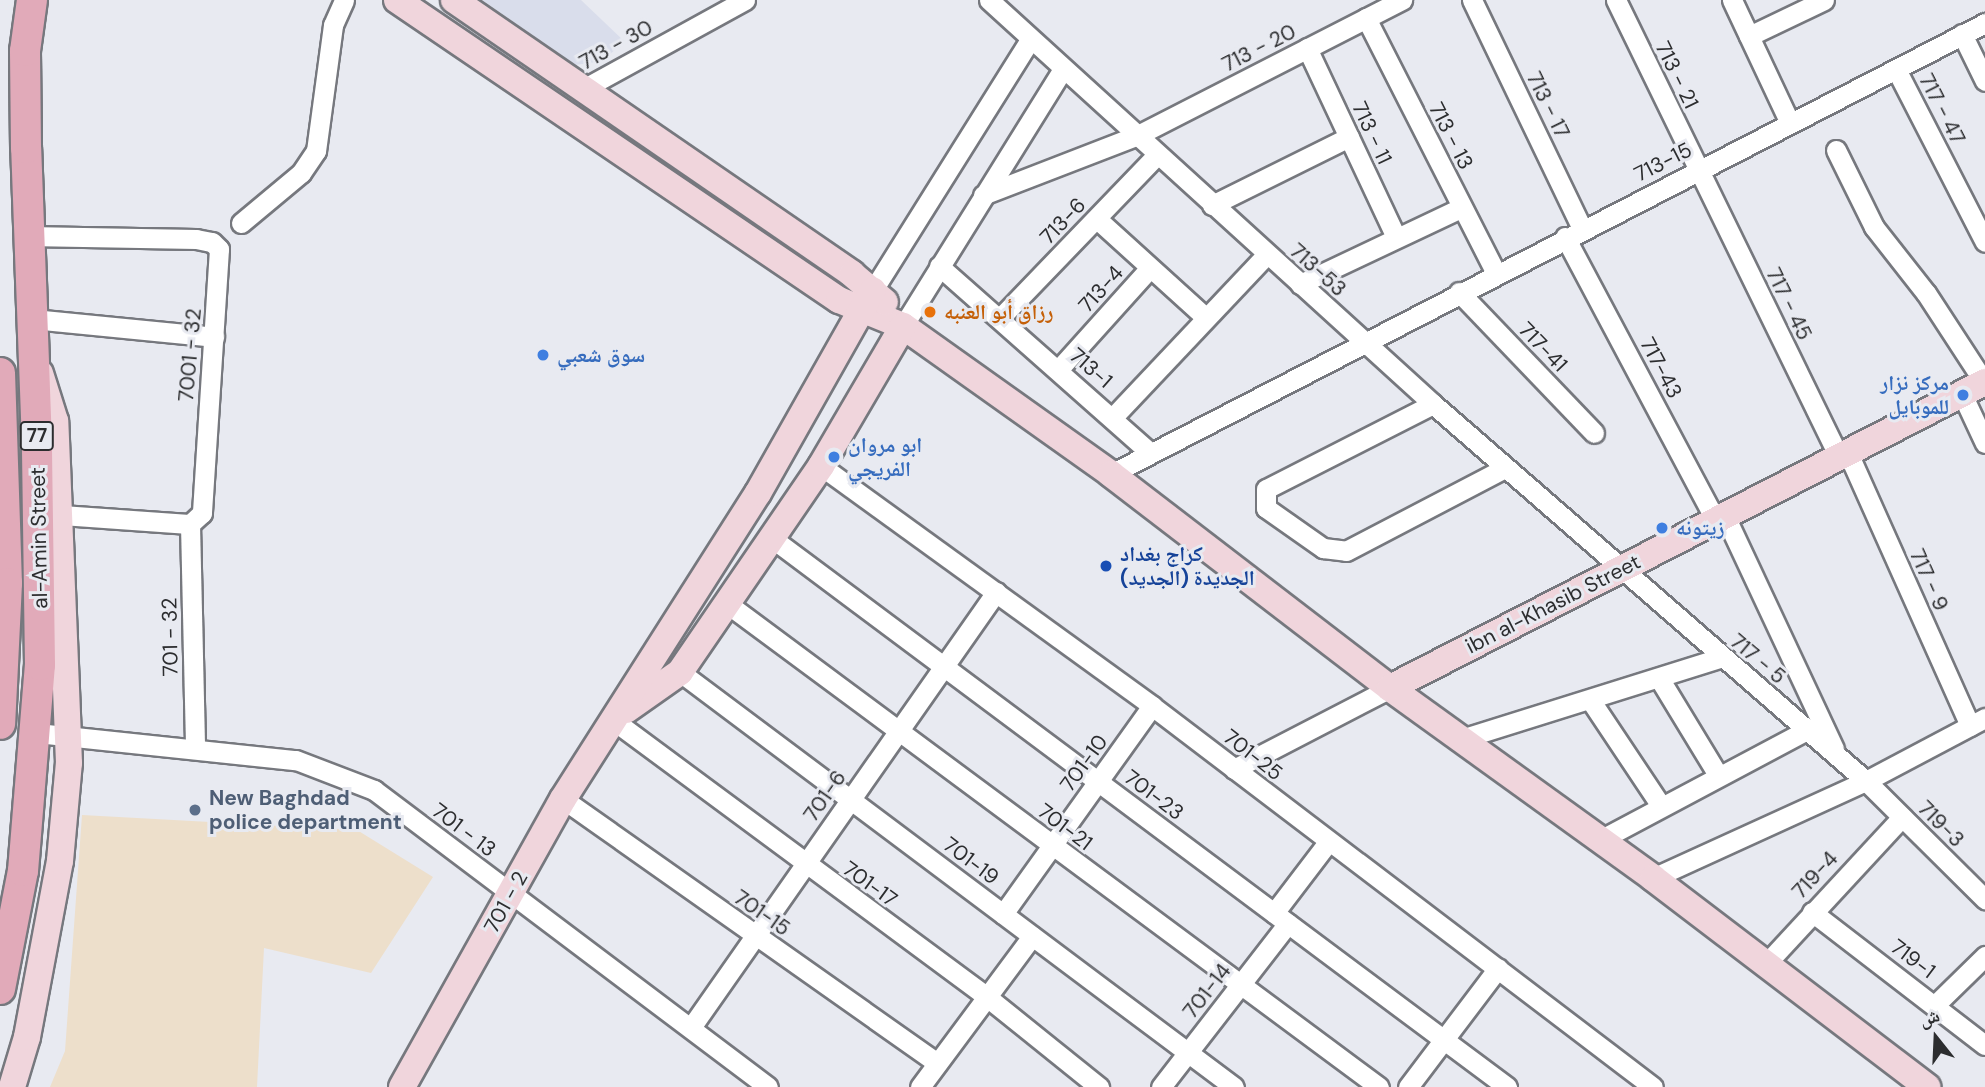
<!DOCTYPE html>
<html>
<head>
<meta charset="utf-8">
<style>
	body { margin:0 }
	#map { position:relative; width:1985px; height:1087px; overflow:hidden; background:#e8eaf1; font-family:"DM Sans","Noto Naskh Arabic",sans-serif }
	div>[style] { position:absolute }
	.built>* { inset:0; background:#d9ddeb }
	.education>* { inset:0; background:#eddfcb }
	.roads { filter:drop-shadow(2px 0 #76787e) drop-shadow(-2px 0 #76787e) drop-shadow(0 2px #76787e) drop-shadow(0 -2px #76787e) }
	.street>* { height:19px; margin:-9.5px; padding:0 9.5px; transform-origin:9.5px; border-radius:9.5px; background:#fff }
	.secondary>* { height:26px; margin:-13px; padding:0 13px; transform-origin:13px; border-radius:13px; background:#f0d5dc }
	.primary>* { height:30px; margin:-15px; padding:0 15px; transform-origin:15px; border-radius:15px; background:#e1aab9 }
	.dots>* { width:19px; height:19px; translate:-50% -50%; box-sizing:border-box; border:4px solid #e8eaf1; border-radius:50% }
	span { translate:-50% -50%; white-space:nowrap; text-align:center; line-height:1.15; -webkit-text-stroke:6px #e8eaf1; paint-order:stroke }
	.shield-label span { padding:2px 5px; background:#e8eaf1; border:2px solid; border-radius:5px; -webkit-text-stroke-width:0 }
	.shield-label { font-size:19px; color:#2c2d2f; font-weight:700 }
	.street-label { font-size:21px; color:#2c2d2f }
	.food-label { font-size:21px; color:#c56008; font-weight:700 }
	.left { translate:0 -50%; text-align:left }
	.shop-label { font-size:21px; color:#366cbe; font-weight:700 }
	.right { translate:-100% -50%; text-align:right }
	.transit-label { font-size:21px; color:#164399; font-weight:700 }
	.service-label { font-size:21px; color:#4e5e75; font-weight:700 }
	.north { position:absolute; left:1901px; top:1003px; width:70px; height:70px; -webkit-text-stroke:5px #e8eaf1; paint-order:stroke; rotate:342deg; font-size:19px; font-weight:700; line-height:28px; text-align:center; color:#2c2d2f }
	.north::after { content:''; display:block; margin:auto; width:24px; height:32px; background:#2c2d2f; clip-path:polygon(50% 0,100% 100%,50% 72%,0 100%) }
</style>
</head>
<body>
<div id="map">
	<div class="built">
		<div style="clip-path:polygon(482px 0,581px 0,624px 41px,603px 61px,575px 65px)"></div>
	</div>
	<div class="education">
		<div style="clip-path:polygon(82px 815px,357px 830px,433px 877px,371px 973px,264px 948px,257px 1087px,50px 1087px,65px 1051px)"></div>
	</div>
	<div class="roads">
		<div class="street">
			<div style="left:989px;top:0;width:600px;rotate:42.3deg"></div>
			<div style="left:1433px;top:404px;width:574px;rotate:41.05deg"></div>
			<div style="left:1866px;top:781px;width:168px;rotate:44.8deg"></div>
			<div style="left:1472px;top:0;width:254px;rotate:64.3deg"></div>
			<div style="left:1616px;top:0;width:509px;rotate:63.99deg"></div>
			<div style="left:1732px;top:0;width:136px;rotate:64.8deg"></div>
			<div style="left:1366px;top:18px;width:286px;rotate:63deg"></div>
			<div style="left:1962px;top:34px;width:52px;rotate:63.9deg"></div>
			<div style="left:1749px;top:36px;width:83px;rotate:-25.6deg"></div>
			<div style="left:1307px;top:48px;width:209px;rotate:64.8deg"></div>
			<div style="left:1897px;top:71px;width:192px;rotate:62.8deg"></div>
			<div style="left:583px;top:89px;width:185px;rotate:-28.8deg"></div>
			<div style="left:1836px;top:150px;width:86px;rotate:63.7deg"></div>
			<div style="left:1874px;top:227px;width:84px;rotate:51.8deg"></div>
			<div style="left:1926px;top:293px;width:106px;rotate:56.9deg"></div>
			<div style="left:983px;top:195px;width:164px;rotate:-21.1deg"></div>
			<div style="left:1136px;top:136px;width:299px;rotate:-27.1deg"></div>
			<div style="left:1212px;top:205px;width:153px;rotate:-26.4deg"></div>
			<div style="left:1097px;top:219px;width:146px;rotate:42.2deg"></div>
			<div style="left:241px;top:223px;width:78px;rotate:-39.8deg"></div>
			<div style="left:301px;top:173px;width:27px;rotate:-56deg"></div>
			<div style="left:316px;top:151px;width:127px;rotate:-82.3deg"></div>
			<div style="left:333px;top:25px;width:27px;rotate:-66deg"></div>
			<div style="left:27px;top:236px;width:169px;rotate:1deg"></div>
			<div style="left:196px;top:239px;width:16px;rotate:11deg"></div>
			<div style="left:212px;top:242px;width:10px;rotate:45deg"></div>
			<div style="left:219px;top:249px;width:265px;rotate:93.7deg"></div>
			<div style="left:202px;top:513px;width:16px;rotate:137deg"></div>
			<div style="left:190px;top:524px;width:130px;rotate:-176deg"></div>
			<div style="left:1565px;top:237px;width:322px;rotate:62deg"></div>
			<div style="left:939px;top:266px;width:281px;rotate:41.5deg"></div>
			<div style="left:1300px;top:284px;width:178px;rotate:-25.3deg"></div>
			<div style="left:873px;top:290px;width:295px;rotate:-57.9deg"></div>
			<div style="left:1459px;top:292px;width:195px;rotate:46.2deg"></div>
			<div style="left:1000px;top:318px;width:226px;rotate:-46.1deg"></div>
			<div style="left:32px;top:319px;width:183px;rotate:5.6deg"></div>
			<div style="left:903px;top:326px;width:303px;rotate:-58.1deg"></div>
			<div style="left:1058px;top:370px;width:136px;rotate:-48deg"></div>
			<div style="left:1962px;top:394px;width:54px;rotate:64.9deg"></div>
			<div style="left:1433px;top:404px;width:187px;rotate:153deg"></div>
			<div style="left:1266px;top:489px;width:19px;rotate:90deg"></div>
			<div style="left:1266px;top:508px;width:70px;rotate:35.1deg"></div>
			<div style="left:1323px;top:548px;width:23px;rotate:7deg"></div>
			<div style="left:1346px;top:551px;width:179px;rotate:-27.6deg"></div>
			<div style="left:1113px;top:417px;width:224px;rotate:-46.6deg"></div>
			<div style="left:1848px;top:453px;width:299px;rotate:65.9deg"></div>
			<div style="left:821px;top:466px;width:409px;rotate:35.9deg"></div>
			<div style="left:1152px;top:706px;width:629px;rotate:37.25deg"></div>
			<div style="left:1111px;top:474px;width:984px;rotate:-27.29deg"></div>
			<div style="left:1725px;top:516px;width:257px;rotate:64.9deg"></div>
			<div style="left:190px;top:524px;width:225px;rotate:88.7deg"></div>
			<div style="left:773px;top:539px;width:916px;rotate:36.74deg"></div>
			<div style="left:725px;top:602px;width:814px;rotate:36.56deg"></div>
			<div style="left:680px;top:672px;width:692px;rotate:36.84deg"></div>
			<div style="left:1659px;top:678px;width:114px;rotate:58.7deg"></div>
			<div style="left:1591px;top:701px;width:126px;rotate:56.3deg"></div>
			<div style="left:613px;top:720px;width:465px;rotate:36.5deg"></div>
			<div style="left:987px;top:997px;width:144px;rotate:38.8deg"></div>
			<div style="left:37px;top:733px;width:260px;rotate:6deg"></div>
			<div style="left:296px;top:760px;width:84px;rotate:21deg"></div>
			<div style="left:374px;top:790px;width:493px;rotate:37deg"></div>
			<div style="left:1461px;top:739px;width:271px;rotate:-17.4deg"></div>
			<div style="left:1234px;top:769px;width:176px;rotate:-27.4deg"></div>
			<div style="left:563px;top:799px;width:458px;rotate:35.2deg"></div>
			<div style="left:1600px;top:840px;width:234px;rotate:-28deg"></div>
			<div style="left:1653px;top:878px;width:234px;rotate:-24.5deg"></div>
			<div style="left:1866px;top:781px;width:135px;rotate:-27.9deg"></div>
			<div style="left:1812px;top:912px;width:218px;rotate:37.6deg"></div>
			<div style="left:1274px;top:913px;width:89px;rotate:-52.7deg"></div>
			<div style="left:1003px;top:914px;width:256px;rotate:-54.4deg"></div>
			<div style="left:1764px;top:966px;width:203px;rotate:-47.2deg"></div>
			<div style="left:1936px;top:1004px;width:69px;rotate:-44.4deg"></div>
			<div style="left:692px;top:1026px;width:530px;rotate:-54.99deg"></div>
			<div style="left:920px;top:1087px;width:188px;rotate:-53.4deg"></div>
			<div style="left:1161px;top:1087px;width:207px;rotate:-52.2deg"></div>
			<div style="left:1408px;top:1087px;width:149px;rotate:-52.9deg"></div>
		</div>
		<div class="secondary">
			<div style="left:397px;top:0;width:534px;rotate:34.17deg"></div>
			<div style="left:839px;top:300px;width:69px;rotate:22.1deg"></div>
			<div style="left:903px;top:326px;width:255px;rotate:35.4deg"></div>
			<div style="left:1111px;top:474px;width:352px;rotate:37.5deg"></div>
			<div style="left:1390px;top:688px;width:324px;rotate:35.8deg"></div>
			<div style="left:1653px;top:878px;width:345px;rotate:37.3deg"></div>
			<div style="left:454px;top:0;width:483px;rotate:34.5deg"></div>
			<div style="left:852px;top:274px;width:43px;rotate:40.3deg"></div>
			<div style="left:1390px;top:688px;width:669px;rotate:-27.22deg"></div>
			<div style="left:626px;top:710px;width:66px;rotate:-35.1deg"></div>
			<div style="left:680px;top:672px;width:250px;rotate:-55.6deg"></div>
			<div style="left:821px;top:466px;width:162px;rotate:-59.6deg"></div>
			<div style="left:12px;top:1087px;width:52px;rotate:-73.3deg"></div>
			<div style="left:27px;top:1037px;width:179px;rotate:-79.4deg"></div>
			<div style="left:60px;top:861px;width:98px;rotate:-84.8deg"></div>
			<div style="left:69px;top:763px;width:342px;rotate:-92.3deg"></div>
			<div style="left:55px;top:421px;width:50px;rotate:-107.4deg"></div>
			<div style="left:402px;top:1087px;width:330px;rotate:-60.8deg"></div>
			<div style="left:563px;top:799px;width:363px;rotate:-57.5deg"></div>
			<div style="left:758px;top:493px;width:233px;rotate:-60.5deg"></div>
		</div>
		<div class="primary">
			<div style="left:0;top:373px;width:210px;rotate:88.1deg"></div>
			<div style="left:7px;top:583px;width:141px;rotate:92.8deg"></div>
			<div style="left:0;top:989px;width:120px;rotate:-79deg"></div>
			<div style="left:23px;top:871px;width:207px;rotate:-85.3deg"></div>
			<div style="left:40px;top:665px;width:221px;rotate:-90.8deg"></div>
			<div style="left:37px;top:444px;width:296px;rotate:-92.1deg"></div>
			<div style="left:26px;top:148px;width:97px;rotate:-90.6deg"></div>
			<div style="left:25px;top:51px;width:51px;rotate:-82.2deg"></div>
		</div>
	</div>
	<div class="dots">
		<div style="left:930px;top:312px;background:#e8710a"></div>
		<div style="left:543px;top:355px;background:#3f7fe0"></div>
		<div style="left:1963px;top:395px;background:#3f7fe0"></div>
		<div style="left:834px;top:457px;background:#3f7fe0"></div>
		<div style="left:1662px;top:528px;background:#3f7fe0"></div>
		<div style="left:1106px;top:566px;background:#1a4fb4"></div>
		<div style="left:195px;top:810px;background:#5c6f8a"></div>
	</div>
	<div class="shield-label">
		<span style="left:37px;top:436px">77</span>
	</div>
	<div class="street-label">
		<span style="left:616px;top:45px;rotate:-29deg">713 - 30</span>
		<span style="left:1259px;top:48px;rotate:-27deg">713 - 20</span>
		<span style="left:1677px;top:75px;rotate:64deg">713 - 21</span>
		<span style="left:1548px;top:105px;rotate:64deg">713 - 17</span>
		<span style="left:1942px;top:109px;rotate:63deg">717 - 47</span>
		<span style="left:1372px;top:133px;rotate:65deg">713 - 11</span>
		<span style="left:1451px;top:136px;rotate:63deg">713 - 13</span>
		<span style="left:1663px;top:162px;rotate:-27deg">713-15</span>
		<span style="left:1063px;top:221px;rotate:-46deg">713-6</span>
		<span style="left:1318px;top:270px;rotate:42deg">713-53</span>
		<span style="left:1101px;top:289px;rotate:-48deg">713-4</span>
		<span style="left:1789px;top:304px;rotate:64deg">717 - 45</span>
		<span style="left:1543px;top:347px;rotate:46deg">717-41</span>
		<span style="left:190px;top:355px;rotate:-85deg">7001 - 32</span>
		<span style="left:1091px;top:368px;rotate:41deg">713-1</span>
		<span style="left:1661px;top:368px;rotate:62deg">717-43</span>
		<span style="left:39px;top:538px;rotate:-91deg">al-Amin Street</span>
		<span style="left:1929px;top:580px;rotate:66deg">717 - 9</span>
		<span style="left:1553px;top:604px;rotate:-27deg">ibn al-Khasib Street</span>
		<span style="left:170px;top:637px;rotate:-91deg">701 - 32</span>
		<span style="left:1758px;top:659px;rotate:40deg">717 - 5</span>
		<span style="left:1253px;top:755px;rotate:38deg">701-25</span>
		<span style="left:1084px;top:763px;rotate:-54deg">701-10</span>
		<span style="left:1154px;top:795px;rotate:37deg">701-23</span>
		<span style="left:825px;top:796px;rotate:-55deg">701-6</span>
		<span style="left:1941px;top:824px;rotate:45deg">719-3</span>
		<span style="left:1065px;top:827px;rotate:37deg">701-21</span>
		<span style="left:464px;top:830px;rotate:37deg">701 - 13</span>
		<span style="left:971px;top:861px;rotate:37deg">701-19</span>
		<span style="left:1815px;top:875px;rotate:-47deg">719-4</span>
		<span style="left:870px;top:884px;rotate:36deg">701-17</span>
		<span style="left:506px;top:902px;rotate:-61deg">701 - 2</span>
		<span style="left:762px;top:913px;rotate:35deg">701-15</span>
		<span style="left:1913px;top:959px;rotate:37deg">719-1</span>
		<span style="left:1207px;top:991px;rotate:-52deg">701-14</span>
	</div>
	<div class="food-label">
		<span class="left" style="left:944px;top:312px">رزاق أبو العنبه</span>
	</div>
	<div class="shop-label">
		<span class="left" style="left:557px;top:355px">سوق شعبي</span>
		<span class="right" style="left:1949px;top:395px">مركز نزار<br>للموبايل</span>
		<span class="left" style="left:848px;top:457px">ابو مروان<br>الفريجي</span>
		<span class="left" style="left:1676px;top:528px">زيتونه</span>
	</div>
	<div class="transit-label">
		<span class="left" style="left:1120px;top:566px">كراج بغداد<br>الجديدة (الجديد)</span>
	</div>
	<div class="service-label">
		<span class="left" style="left:209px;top:810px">New Baghdad<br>police department</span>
	</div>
	<div class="north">ش</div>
</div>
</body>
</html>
